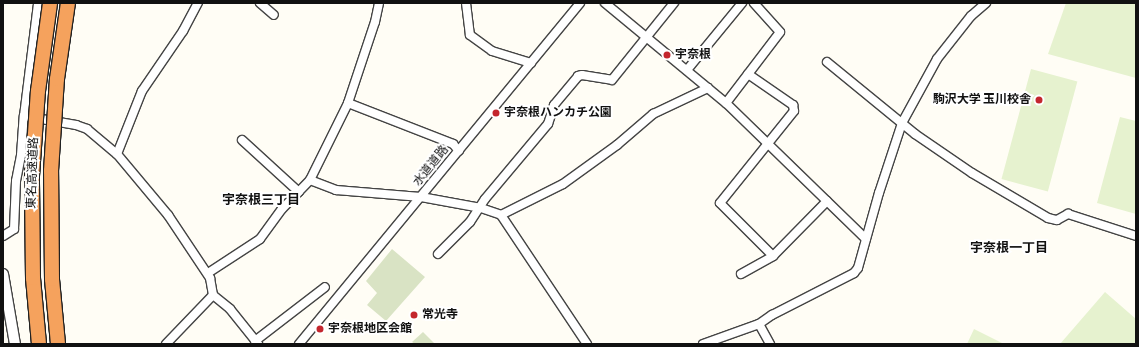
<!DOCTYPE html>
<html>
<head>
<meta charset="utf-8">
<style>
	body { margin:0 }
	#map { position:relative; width:1139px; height:347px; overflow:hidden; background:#fffdf5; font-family:Bitter,"Noto Sans JP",serif }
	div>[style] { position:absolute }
	.cemetery>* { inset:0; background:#d9e3c4 }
	.pitch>* { inset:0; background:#e6f2cf; transform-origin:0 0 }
	.roads { filter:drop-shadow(1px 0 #444) drop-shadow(-1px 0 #444) drop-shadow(0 1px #444) drop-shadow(0 -1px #444) }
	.minor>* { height:8px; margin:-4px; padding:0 4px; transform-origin:4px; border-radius:4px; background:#fff }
	.tertiary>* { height:10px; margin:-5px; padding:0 5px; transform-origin:5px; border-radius:5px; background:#fff }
	.bridges { filter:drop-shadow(1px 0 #222) drop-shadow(-1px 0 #222) drop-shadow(0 1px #222) drop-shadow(0 -1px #222) }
	.motorway-bridge>* { height:14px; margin:-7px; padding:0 7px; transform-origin:7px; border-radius:7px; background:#f5a25d }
	.dots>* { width:11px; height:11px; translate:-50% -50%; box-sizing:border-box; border:2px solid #fff; border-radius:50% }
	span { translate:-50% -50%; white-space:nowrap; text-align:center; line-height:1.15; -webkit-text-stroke:4px #fff; paint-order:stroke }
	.poi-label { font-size:12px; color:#111; font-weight:700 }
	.left { translate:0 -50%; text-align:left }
	.right { translate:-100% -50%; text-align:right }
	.street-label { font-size:12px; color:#111 }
	.neighbourhood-label { font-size:13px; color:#111; font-weight:700 }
	.frame { position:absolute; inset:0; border:4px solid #111; pointer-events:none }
</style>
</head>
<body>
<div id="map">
	<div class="cemetery">
		<div style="clip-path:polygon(392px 249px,425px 277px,386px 321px,367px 305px,377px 293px,366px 281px)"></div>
		<div style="clip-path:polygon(423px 332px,435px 344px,415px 344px,412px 342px)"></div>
	</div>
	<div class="pitch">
		<div style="clip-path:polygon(1066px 3px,1136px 3px,1136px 78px,1048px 54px)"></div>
		<div style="left:1031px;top:69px;width:48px;height:114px;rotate:15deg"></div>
		<div style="clip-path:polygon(1120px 117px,1136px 121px,1136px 214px,1097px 203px)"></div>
		<div style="clip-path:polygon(1105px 292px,1136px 319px,1136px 344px,1060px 344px)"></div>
		<div style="clip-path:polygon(974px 329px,1004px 344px,967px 344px)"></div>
	</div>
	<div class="roads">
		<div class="minor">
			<div style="left:260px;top:3px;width:18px;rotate:41deg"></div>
			<div style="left:466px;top:3px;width:32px;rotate:83deg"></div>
			<div style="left:470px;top:35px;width:27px;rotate:36deg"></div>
			<div style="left:492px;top:51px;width:41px;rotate:17.1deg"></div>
			<div style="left:605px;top:3px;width:157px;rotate:39.6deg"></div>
			<div style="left:726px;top:103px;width:195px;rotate:44.2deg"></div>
			<div style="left:827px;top:62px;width:114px;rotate:39.3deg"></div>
			<div style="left:915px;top:134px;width:69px;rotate:34.4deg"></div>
			<div style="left:972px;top:173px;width:88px;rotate:30.6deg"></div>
			<div style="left:1048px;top:218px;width:9px;rotate:13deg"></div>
			<div style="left:1057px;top:220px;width:13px;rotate:-29deg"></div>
			<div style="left:1068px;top:214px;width:71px;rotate:17.9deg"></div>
			<div style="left:687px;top:70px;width:87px;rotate:-50.6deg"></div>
			<div style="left:748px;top:74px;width:55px;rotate:34.6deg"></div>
			<div style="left:793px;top:105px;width:6px;rotate:81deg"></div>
			<div style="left:794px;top:111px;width:118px;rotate:128.8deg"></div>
			<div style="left:720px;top:203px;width:75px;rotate:45deg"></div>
			<div style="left:348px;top:103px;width:113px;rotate:21.3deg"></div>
			<div style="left:453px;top:144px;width:9px;rotate:49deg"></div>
			<div style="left:726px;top:103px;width:89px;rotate:-52.7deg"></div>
			<div style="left:780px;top:32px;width:39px;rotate:-132deg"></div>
			<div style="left:24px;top:116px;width:114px;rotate:-82.9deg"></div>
			<div style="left:242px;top:140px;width:77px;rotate:42.4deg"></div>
			<div style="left:117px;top:154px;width:68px;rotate:-68.4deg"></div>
			<div style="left:142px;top:91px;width:73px;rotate:-55.7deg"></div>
			<div style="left:183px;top:31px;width:32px;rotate:-62deg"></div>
			<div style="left:310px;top:180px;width:28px;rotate:21deg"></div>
			<div style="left:336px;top:190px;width:85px;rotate:4.7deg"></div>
			<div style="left:421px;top:197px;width:61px;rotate:10.4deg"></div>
			<div style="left:481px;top:208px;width:21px;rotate:19deg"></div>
			<div style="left:501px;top:215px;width:69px;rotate:-26.6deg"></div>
			<div style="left:563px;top:184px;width:67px;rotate:-35.8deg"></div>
			<div style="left:617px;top:145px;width:48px;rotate:-40.7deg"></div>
			<div style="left:653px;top:114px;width:61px;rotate:-25.3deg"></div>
			<div style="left:501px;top:215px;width:155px;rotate:56.3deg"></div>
			<div style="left:3px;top:236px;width:13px;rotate:-32deg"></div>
			<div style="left:14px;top:229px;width:48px;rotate:-87.6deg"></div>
			<div style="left:16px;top:181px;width:26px;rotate:-79deg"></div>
			<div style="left:21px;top:155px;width:39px;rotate:-86deg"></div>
			<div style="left:24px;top:116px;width:53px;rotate:9.8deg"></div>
			<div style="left:76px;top:125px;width:12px;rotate:20deg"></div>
			<div style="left:87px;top:129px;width:39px;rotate:40deg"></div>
			<div style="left:117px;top:154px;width:80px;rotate:50.1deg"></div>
			<div style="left:168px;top:215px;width:76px;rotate:56.3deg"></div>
			<div style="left:210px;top:278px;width:17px;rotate:80deg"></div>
			<div style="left:213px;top:295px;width:22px;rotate:39deg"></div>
			<div style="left:230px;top:309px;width:45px;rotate:51.3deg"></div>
			<div style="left:438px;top:254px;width:45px;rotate:-45deg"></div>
			<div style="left:470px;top:222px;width:27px;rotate:-57deg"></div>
			<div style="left:485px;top:199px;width:98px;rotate:-50deg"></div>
			<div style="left:548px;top:124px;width:20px;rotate:-72deg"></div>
			<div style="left:554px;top:105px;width:38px;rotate:-50deg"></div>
			<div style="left:578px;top:76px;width:4px;rotate:-14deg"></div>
			<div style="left:582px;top:75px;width:30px;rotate:9deg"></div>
			<div style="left:612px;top:80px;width:99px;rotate:-51.2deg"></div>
			<div style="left:208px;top:273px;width:62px;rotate:-33.2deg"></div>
			<div style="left:260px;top:239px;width:37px;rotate:-54deg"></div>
			<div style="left:282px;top:209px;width:40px;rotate:-46deg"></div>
			<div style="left:310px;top:180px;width:86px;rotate:-63.7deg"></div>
			<div style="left:348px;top:103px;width:85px;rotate:-71.6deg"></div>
			<div style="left:375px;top:22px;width:19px;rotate:-78deg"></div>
			<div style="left:741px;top:274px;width:37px;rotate:-29deg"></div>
			<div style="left:773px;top:256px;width:77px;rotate:-45.5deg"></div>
			<div style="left:759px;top:324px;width:23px;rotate:61deg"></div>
			<div style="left:255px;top:341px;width:88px;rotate:-37.6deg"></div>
			<div style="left:166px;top:344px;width:68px;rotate:-46.2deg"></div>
			<div style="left:299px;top:344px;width:442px;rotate:-50.5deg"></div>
			<div style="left:703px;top:344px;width:59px;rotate:-19.7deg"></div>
			<div style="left:759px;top:324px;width:16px;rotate:-35deg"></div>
			<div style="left:772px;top:315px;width:92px;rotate:-27.1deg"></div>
			<div style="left:854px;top:273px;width:6px;rotate:-51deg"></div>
			<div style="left:858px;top:268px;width:78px;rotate:-74.4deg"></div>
			<div style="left:879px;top:193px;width:74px;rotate:-71.8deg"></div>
			<div style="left:902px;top:123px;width:73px;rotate:-61.3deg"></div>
			<div style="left:937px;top:59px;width:55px;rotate:-51.7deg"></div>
			<div style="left:971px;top:16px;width:20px;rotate:-41deg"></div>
		</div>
		<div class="tertiary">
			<div style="left:3px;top:274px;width:71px;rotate:80.3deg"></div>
		</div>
	</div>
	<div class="bridges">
		<div class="motorway-bridge">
			<div style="left:39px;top:344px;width:66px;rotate:-95.2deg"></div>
			<div style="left:33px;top:278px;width:102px;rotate:-90.6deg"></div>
			<div style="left:32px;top:176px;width:85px;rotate:-86deg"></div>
			<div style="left:38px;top:91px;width:89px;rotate:-82.2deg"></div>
			<div style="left:58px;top:344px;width:65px;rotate:-95.3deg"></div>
			<div style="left:52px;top:279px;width:108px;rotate:-90.5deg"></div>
			<div style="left:51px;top:171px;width:92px;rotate:-86.3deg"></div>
			<div style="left:57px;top:79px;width:77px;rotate:-81.8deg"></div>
		</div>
	</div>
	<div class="dots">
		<div style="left:667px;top:55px;background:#c4262e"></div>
		<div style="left:1039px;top:100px;background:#c4262e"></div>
		<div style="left:496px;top:113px;background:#c4262e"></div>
		<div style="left:414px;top:315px;background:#c4262e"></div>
		<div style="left:320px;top:329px;background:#c4262e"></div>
	</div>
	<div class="poi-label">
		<span class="left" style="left:675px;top:55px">宇奈根</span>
		<span class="right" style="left:1031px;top:100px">駒沢大学 玉川校舎</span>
		<span class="left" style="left:504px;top:113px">宇奈根ハンカチ公園</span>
		<span class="left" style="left:422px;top:315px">常光寺</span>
		<span class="left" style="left:328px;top:329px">宇奈根地区会館</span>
	</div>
	<div class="street-label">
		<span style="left:431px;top:166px;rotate:-51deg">水道道路</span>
		<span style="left:33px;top:173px;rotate:-88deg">東名高速道路</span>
	</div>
	<div class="neighbourhood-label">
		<span style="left:261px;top:200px">宇奈根三丁目</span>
		<span style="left:1009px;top:248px">宇奈根一丁目</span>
	</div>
	<div class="frame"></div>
</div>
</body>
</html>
